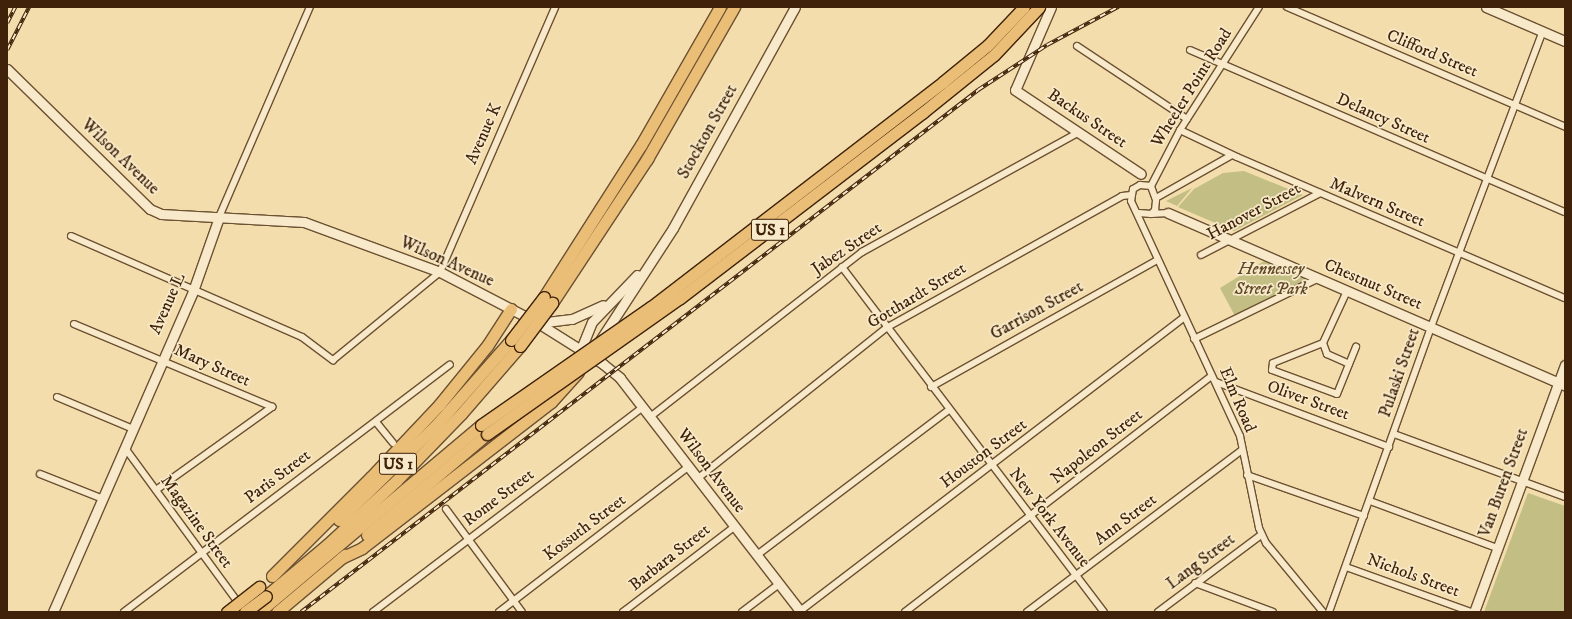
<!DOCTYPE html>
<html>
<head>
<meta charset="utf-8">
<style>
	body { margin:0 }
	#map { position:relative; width:1572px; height:619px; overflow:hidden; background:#f3ddac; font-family:"IM FELL DW Pica",serif }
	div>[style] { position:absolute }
	.green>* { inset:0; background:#c3be84 }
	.roads { filter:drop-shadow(1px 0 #6c5132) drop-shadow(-1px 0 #6c5132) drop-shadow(0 1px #6c5132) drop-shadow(0 -1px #6c5132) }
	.street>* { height:6px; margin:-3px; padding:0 3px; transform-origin:3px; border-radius:3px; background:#f7e9c9 }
	.secondary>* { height:9px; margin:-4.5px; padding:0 4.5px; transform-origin:4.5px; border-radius:4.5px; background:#f7e9c9 }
	.highway>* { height:11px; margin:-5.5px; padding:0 5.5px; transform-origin:5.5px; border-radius:5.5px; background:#eabe76 }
	.rail>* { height:3.5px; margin-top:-1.75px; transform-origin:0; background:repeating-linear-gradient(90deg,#f7e9c9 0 6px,#3f2209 0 12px); box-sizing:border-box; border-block:1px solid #3f2209 }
	.bridges { filter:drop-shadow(1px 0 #3f2209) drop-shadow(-1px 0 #3f2209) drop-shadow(0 1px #3f2209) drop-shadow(0 -1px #3f2209) }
	.highway-bridge>* { height:11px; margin:-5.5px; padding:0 5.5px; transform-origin:5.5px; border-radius:5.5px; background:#eabe76 }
	span { translate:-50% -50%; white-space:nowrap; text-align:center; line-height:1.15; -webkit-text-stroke:3.5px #f7e9c9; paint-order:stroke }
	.shield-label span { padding:1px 3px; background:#f7e9c9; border:1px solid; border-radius:3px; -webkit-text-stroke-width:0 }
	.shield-label { font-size:16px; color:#3f2209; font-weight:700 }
	.street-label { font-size:17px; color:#3f2209 }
	.park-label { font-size:17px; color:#604928; font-style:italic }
	.frame { position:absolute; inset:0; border:8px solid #3f2209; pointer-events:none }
</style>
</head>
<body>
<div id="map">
	<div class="green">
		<div style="clip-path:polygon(1244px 171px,1303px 195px,1234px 231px,1178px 207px,1194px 189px,1223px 173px)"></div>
		<div style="clip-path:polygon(1192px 188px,1177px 206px,1166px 201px)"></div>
		<div style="clip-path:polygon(1269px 258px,1317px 279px,1236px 318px,1220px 288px)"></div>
		<div style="clip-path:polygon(1528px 493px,1565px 506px,1565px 612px,1484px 612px)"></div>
	</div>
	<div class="roads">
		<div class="street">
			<div style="left:1287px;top:7px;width:303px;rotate:23.3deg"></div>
			<div style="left:1077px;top:46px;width:132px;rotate:33.6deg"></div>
			<div style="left:1190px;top:50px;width:408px;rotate:23.4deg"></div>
			<div style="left:1180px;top:130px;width:63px;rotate:25.3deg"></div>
			<div style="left:1237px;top:157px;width:357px;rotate:23.3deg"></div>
			<div style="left:1151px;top:186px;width:63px;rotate:-62.6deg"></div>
			<div style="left:1180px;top:130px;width:146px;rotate:-57.3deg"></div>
			<div style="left:1156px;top:198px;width:87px;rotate:-29.5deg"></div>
			<div style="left:1139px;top:213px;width:12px;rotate:5deg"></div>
			<div style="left:1151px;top:214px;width:6px;rotate:-45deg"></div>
			<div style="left:1155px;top:210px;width:10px;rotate:-84deg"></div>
			<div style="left:1156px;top:200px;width:15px;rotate:-110deg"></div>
			<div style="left:1151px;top:186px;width:11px;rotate:-175deg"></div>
			<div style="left:1140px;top:185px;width:8px;rotate:150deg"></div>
			<div style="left:1133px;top:189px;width:12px;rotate:99deg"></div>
			<div style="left:1131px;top:201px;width:259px;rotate:65.1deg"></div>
			<div style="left:1240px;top:436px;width:94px;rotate:78.3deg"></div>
			<div style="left:1259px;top:528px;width:17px;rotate:65deg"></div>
			<div style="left:1266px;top:543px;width:89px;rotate:50.4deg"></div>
			<div style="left:1151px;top:214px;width:17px;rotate:-3deg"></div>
			<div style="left:219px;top:217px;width:229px;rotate:-66.6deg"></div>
			<div style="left:71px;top:236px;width:252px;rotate:23.6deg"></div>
			<div style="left:302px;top:337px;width:39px;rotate:37deg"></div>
			<div style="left:333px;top:360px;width:139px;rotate:-39.4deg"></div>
			<div style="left:440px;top:272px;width:289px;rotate:-66.5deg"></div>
			<div style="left:1201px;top:255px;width:134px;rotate:-27.5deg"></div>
			<div style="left:842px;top:267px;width:433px;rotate:52.8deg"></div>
			<div style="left:1347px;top:291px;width:57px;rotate:114.8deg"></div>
			<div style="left:1323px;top:343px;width:54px;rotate:158.2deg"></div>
			<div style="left:1273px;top:363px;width:7px;rotate:98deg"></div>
			<div style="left:1272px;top:370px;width:69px;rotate:20.3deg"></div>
			<div style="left:1337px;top:394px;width:51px;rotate:-68deg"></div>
			<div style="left:74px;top:324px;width:215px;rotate:22.7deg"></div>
			<div style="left:1194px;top:339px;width:137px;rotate:-26deg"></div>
			<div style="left:1323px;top:343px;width:12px;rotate:70deg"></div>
			<div style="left:1327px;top:354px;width:24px;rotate:24deg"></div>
			<div style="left:1216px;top:382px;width:185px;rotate:20.6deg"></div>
			<div style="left:931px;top:387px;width:259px;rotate:-29.3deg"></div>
			<div style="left:57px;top:397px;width:82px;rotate:22.8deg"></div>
			<div style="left:650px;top:417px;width:269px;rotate:-37.9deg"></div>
			<div style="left:862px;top:252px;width:248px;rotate:-28.9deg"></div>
			<div style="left:376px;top:422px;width:27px;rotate:51deg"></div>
			<div style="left:1394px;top:434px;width:182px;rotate:20.2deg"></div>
			<div style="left:125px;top:448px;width:193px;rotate:53.8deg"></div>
			<div style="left:40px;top:474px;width:68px;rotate:21.6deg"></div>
			<div style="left:1247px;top:475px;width:124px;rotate:19.3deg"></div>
			<div style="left:697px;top:479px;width:242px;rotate:-38.6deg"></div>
			<div style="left:886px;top:328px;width:270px;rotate:-29.2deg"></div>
			<div style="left:1122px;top:196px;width:9px;rotate:-6deg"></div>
			<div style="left:156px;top:490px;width:143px;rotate:-35.6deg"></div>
			<div style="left:1370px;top:501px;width:135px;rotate:20.3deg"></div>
			<div style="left:446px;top:509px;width:128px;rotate:53.6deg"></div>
			<div style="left:757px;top:555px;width:241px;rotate:-37.1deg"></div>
			<div style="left:1346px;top:567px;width:133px;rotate:19.8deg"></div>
			<div style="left:1195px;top:583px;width:83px;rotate:20.4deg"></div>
			<div style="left:800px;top:611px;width:482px;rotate:-37.4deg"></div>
			<div style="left:124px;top:612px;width:409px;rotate:-37.2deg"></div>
			<div style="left:373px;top:612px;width:338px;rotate:-37.2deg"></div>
			<div style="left:499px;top:612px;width:238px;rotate:-37.5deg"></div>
			<div style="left:623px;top:612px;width:140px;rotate:-37.4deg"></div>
			<div style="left:742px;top:612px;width:46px;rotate:-37.1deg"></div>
			<div style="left:905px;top:612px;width:387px;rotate:-37.6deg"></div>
			<div style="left:1027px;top:612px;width:269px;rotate:-37deg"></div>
			<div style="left:1158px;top:612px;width:129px;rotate:-36.8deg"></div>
			<div style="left:1329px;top:612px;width:303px;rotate:-70.3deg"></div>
			<div style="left:1431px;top:327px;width:316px;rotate:-69.3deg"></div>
		</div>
		<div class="secondary">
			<div style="left:1051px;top:7px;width:90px;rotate:113.4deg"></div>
			<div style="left:1015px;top:90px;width:151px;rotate:33.7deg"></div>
			<div style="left:1486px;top:7px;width:86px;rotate:23.3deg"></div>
			<div style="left:7px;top:69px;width:200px;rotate:44.4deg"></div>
			<div style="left:150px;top:209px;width:12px;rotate:24deg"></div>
			<div style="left:161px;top:214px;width:143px;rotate:3.2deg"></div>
			<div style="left:304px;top:222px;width:145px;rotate:20.2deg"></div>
			<div style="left:440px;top:272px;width:110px;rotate:27.5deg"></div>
			<div style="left:538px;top:323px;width:77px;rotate:32.2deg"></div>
			<div style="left:603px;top:364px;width:22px;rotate:39deg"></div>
			<div style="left:620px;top:378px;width:296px;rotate:52.3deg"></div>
			<div style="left:1168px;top:213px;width:433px;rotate:23.5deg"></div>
			<div style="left:538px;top:323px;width:34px;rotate:-7deg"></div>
			<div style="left:572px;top:319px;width:34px;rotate:-24deg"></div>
			<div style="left:599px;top:342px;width:136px;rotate:-57deg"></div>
			<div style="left:673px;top:228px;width:252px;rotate:-61.1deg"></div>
			<div style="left:581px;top:349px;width:29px;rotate:-68deg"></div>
			<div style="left:592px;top:322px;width:65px;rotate:-46.2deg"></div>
			<div style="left:53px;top:612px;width:350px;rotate:-66.4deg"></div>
			<div style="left:193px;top:291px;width:78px;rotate:-70.6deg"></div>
			<div style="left:1474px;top:612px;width:263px;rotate:-69.8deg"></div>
		</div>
		<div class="highway">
			<div style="left:544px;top:297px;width:180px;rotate:-57.5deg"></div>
			<div style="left:641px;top:145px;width:159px;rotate:-60.2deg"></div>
			<div style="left:552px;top:303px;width:173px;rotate:-56.6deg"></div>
			<div style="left:647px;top:159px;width:175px;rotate:-60.2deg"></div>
			<div style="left:339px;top:520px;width:139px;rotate:-44.4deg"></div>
			<div style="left:438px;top:423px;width:111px;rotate:-48.7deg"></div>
			<div style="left:367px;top:535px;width:157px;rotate:-40.1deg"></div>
			<div style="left:341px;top:558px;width:23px;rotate:-25deg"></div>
			<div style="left:362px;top:548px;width:239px;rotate:-37.7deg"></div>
			<div style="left:551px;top:402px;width:40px;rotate:-48deg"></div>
			<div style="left:272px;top:576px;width:140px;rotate:-45deg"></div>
			<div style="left:371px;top:477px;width:99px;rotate:-46.6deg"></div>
			<div style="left:439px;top:405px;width:76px;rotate:-50.9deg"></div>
			<div style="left:487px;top:346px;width:44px;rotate:-57deg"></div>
			<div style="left:266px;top:596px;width:81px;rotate:-40deg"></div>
			<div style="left:328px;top:544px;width:93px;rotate:-42.8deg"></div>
			<div style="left:396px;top:481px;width:93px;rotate:-45.9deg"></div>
			<div style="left:461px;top:414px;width:90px;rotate:-49.1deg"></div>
			<div style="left:259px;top:612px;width:290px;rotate:-40.1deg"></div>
			<div style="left:277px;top:612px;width:89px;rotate:-40deg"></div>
		</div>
	</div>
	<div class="rail">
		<div style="left:7px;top:23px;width:18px;rotate:-63deg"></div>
		<div style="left:7px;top:50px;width:48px;rotate:-62.9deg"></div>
		<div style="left:301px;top:612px;width:855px;rotate:-37.63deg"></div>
		<div style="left:978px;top:90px;width:82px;rotate:-33.1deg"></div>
		<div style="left:1047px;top:45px;width:81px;rotate:-28.2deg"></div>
	</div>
	<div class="bridges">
		<div class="highway-bridge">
			<div style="left:511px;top:340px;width:54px;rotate:-52.5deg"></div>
			<div style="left:520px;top:346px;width:54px;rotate:-53.3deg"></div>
			<div style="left:481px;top:425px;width:207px;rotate:-34.8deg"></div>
			<div style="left:651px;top:307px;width:369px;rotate:-37.6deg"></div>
			<div style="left:943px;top:82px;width:58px;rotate:-39.4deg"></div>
			<div style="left:988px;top:45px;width:52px;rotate:-46.5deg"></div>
			<div style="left:487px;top:434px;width:236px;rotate:-35.2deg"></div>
			<div style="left:680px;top:298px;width:305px;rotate:-37.4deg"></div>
			<div style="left:922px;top:113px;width:92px;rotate:-38.9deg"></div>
			<div style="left:994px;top:55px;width:66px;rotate:-46.8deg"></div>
			<div style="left:227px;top:612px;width:41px;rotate:-38deg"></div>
			<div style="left:245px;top:612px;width:26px;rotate:-37deg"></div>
		</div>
	</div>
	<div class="shield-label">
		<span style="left:770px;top:230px">US 1</span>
		<span style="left:398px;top:464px">US 1</span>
	</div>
	<div class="street-label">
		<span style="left:1432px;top:54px;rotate:23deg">Clifford Street</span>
		<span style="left:1192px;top:88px;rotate:-58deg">Wheeler Point Road</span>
		<span style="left:1087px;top:119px;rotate:34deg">Backus Street</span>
		<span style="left:1383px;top:119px;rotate:24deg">Delancy Street</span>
		<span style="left:708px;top:132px;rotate:-61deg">Stockton Street</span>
		<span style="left:484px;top:134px;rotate:-66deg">Avenue K</span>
		<span style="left:120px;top:157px;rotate:44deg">Wilson Avenue</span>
		<span style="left:1377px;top:203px;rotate:23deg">Malvern Street</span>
		<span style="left:1254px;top:212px;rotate:-28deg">Hanover Street</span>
		<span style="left:847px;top:249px;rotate:-34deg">Jabez Street</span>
		<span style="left:447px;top:262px;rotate:24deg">Wilson Avenue</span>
		<span style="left:1373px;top:285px;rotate:23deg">Chestnut Street</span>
		<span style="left:917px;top:296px;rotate:-31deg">Gotthardt Street</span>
		<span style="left:168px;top:304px;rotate:-66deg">Avenue L</span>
		<span style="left:1037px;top:311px;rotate:-29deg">Garrison Street</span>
		<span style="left:212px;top:366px;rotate:24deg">Mary Street</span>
		<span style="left:1400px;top:373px;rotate:-71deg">Pulaski Street</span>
		<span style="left:1237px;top:400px;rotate:67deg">Elm Road</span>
		<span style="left:1308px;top:401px;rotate:20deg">Oliver Street</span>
		<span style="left:1097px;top:447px;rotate:-38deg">Napoleon Street</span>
		<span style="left:984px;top:454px;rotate:-37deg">Houston Street</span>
		<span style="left:711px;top:471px;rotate:53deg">Wilson Avenue</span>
		<span style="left:278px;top:477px;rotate:-37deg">Paris Street</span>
		<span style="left:1504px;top:483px;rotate:-70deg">Van Buren Street</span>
		<span style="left:499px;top:498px;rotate:-37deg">Rome Street</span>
		<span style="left:1049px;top:518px;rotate:52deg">New York Avenue</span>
		<span style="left:1126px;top:520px;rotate:-37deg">Ann Street</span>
		<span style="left:196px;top:522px;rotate:54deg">Magazine Street</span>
		<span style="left:585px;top:528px;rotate:-37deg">Kossuth Street</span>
		<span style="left:670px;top:558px;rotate:-38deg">Barbara Street</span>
		<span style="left:1201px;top:562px;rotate:-37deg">Lang Street</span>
		<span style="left:1413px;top:576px;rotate:20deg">Nichols Street</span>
	</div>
	<div class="park-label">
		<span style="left:1271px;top:280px">Hennessey<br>Street Park</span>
	</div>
	<div class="frame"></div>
</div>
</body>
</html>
